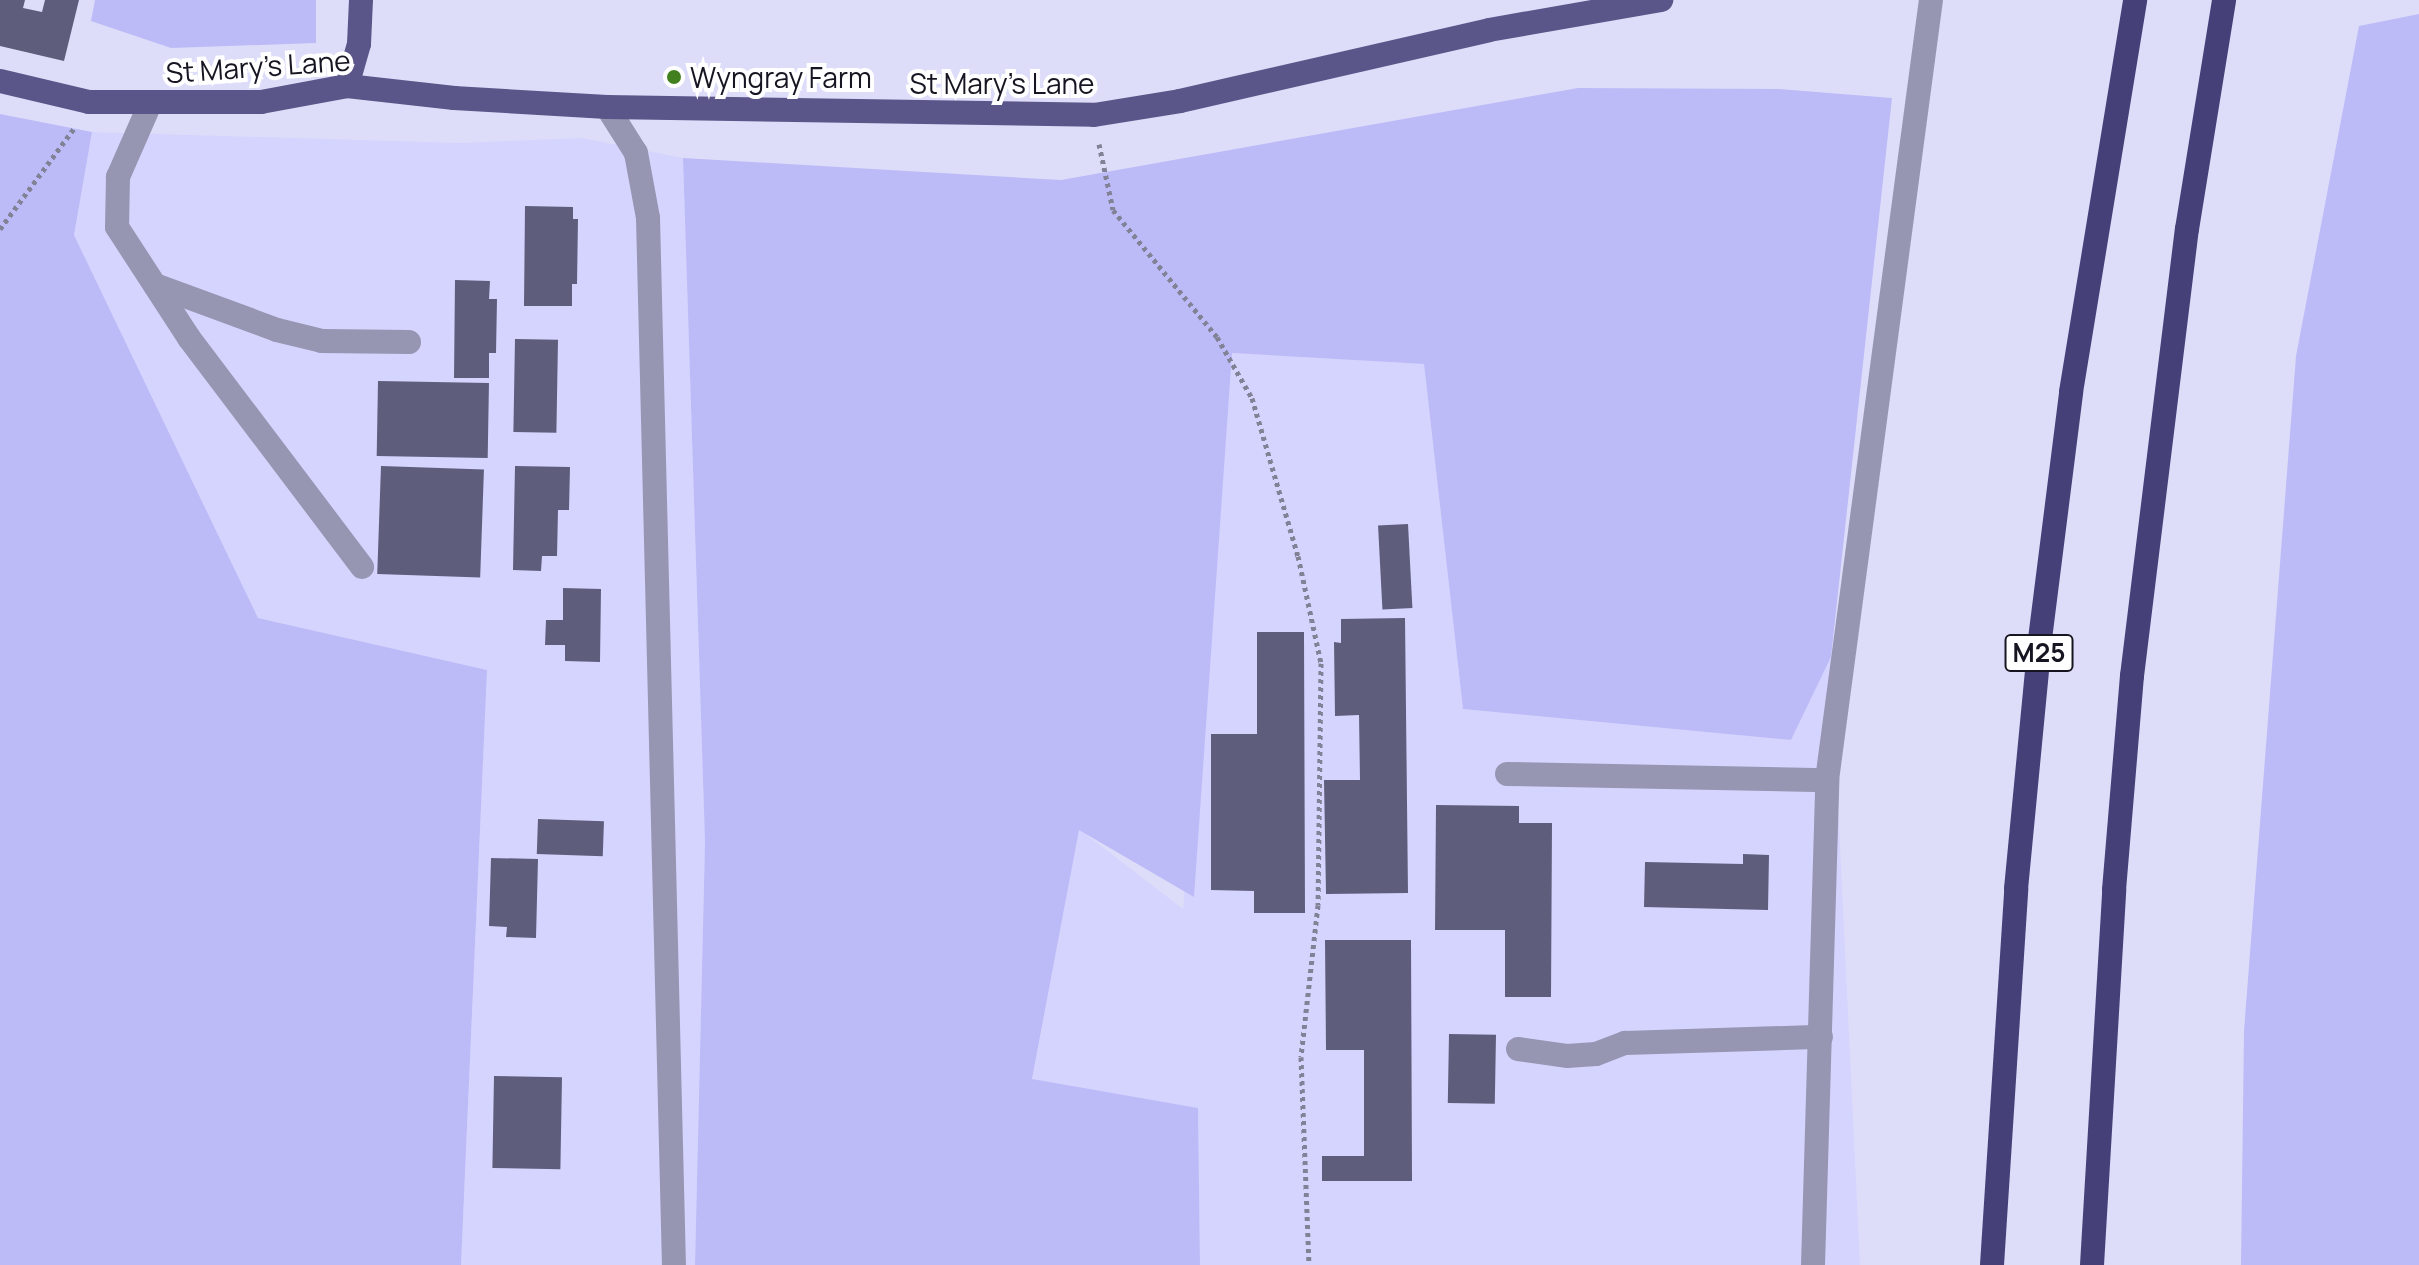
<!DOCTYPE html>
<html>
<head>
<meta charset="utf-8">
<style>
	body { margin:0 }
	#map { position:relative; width:2419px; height:1265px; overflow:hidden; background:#ddddf9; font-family:Manrope,sans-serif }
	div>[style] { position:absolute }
	.built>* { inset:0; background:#d5d4fe }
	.green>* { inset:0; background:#bdbaf8 }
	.building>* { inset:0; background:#5e5d7b; transform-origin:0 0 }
	.path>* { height:5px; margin-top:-2.5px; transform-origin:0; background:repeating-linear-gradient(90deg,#828296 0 4px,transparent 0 8px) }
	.minor>* { height:24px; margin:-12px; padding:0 12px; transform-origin:12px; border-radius:12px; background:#9695b2 }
	.major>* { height:24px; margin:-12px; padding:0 12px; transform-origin:12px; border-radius:12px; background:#5b5689 }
	.highway>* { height:24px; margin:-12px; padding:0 12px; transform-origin:12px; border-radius:12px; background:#464079 }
	.dots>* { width:22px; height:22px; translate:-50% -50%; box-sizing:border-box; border:4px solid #fff; border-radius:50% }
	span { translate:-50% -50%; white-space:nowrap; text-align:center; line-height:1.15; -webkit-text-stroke:8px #fff; paint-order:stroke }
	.shield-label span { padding:2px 6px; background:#fff; border:2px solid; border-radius:6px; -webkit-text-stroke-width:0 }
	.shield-label { font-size:26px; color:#161521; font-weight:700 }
	.street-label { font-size:28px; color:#161521 }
	.poi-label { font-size:28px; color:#161521 }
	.left { translate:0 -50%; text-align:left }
</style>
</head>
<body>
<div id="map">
	<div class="built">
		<div style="clip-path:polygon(92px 132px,459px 143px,582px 138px,683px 158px,705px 842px,695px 1265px,461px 1265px,487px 670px,258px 618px,74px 235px)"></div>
		<div style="clip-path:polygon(1231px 353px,1424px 364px,1463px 709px,1791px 740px,1831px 657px,1860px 1265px,1200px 1265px,1198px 1108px,1032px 1080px,1079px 829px,1183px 909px)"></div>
	</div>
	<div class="green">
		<div style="clip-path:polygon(95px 0,316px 0,316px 43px,171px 48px,91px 21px)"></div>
		<div style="clip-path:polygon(2419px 14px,2419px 1265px,2241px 1265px,2244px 1031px,2296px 356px,2359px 26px)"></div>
		<div style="clip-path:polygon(1578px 88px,1779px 89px,1892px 98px,1831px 657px,1791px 740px,1463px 709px,1424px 364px,1232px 353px,1194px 897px,1079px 830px,1032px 1079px,1198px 1108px,1200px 1265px,695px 1265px,705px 842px,683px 158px,1061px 180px)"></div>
		<div style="clip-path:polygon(0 114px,92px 132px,74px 235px,258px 618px,487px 670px,461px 1265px,0 1265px)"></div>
	</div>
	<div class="building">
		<div style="clip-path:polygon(0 0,25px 0,23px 8px,42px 12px,45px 0,79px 0,64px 61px,0 46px)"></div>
		<div style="clip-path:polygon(525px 206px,573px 207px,573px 219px,578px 219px,577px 284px,572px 284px,572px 306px,524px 306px)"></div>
		<div style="clip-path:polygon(455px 280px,490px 281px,489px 299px,497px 299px,496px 353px,489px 353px,489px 378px,454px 378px)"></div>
		<div style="left:515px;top:339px;width:43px;height:93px;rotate:1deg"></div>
		<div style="left:378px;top:381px;width:111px;height:75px;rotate:1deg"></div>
		<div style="left:381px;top:466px;width:103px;height:108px;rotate:2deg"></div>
		<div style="clip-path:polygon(515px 466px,570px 467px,569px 510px,558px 510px,557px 556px,542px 556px,541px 571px,513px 570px)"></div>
		<div style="left:1408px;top:524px;width:84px;height:30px;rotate:87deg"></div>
		<div style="clip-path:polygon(563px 588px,601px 589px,600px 662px,565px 661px,565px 645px,545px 645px,546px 620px,563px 620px)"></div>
		<div style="clip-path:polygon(1405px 618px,1408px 893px,1326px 894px,1324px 780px,1360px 780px,1359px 715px,1335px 716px,1334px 642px,1341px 643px,1341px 619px)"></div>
		<div style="clip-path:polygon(1257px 632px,1304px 632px,1305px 913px,1254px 913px,1254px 891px,1211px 890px,1211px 734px,1257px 734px)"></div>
		<div style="clip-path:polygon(1436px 805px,1519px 806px,1519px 823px,1552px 823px,1551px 997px,1505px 997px,1505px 930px,1435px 930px)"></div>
		<div style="left:538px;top:819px;width:66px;height:35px;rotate:2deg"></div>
		<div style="clip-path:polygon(1743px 854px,1769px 855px,1768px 910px,1644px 907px,1645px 862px,1743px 864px)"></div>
		<div style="clip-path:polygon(491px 858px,538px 859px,536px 938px,506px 937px,507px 927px,489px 926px)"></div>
		<div style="clip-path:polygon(1325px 940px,1411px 940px,1412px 1181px,1322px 1181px,1322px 1156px,1364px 1156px,1364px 1050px,1326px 1050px)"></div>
		<div style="left:1449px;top:1034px;width:47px;height:69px;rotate:1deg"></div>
		<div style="left:494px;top:1076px;width:68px;height:92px;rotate:1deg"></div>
	</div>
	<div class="path">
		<div style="left:1099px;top:144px;width:67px;rotate:78deg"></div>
		<div style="left:1113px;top:210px;width:164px;rotate:50.7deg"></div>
		<div style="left:1217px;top:337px;width:70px;rotate:60.2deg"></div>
		<div style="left:1252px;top:398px;width:165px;rotate:73.8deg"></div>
		<div style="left:1298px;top:556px;width:109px;rotate:77.9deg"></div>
		<div style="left:1321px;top:663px;width:242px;rotate:90.7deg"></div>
		<div style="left:1318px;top:905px;width:153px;rotate:96.4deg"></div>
		<div style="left:1301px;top:1057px;width:208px;rotate:87.8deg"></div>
		<div style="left:0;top:229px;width:127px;rotate:-53.7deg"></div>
	</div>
	<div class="minor">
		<div style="left:150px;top:104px;width:80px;rotate:113.7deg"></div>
		<div style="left:118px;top:177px;width:50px;rotate:91.1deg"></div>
		<div style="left:117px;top:227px;width:132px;rotate:57deg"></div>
		<div style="left:189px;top:338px;width:287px;rotate:52.9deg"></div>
		<div style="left:607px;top:107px;width:54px;rotate:57.8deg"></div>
		<div style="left:636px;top:153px;width:66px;rotate:79.5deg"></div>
		<div style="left:648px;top:218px;width:1047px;rotate:88.58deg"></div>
		<div style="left:155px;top:285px;width:130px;rotate:20.2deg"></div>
		<div style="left:277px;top:330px;width:46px;rotate:13.7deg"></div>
		<div style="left:322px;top:341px;width:87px;rotate:0.7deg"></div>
		<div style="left:1507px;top:774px;width:320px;rotate:1.1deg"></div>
		<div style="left:1518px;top:1049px;width:49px;rotate:8.1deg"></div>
		<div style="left:1567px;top:1056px;width:29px;rotate:-4deg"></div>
		<div style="left:1596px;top:1054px;width:31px;rotate:-21deg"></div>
		<div style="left:1625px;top:1043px;width:196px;rotate:-1.8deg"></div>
		<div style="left:1813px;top:1265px;width:485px;rotate:-88.3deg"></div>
		<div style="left:1827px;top:780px;width:787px;rotate:-82.41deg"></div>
	</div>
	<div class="major">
		<div style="left:0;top:81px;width:91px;rotate:13.3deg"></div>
		<div style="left:89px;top:102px;width:172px"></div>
		<div style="left:261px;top:102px;width:87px;rotate:-10.5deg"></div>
		<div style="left:347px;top:86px;width:108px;rotate:6.4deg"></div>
		<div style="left:454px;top:98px;width:153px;rotate:3.4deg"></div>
		<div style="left:607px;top:107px;width:487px;rotate:0.9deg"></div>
		<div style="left:1094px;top:115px;width:87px;rotate:-9.2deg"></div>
		<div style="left:1180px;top:101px;width:317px;rotate:-12.9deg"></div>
		<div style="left:1489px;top:30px;width:175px;rotate:-9.9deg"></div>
		<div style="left:347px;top:86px;width:44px;rotate:-74.1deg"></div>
		<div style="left:359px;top:44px;width:44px;rotate:-87.4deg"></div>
	</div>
	<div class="highway">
		<div style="left:1992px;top:1265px;width:377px;rotate:-86.3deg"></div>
		<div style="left:2016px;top:889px;width:251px;rotate:-84.5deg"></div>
		<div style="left:2040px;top:639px;width:249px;rotate:-82.8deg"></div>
		<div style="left:2071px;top:392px;width:397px;rotate:-80.7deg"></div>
		<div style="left:2092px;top:1265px;width:376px;rotate:-86.6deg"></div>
		<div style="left:2114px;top:890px;width:215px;rotate:-85.2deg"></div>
		<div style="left:2132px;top:676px;width:450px;rotate:-83deg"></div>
		<div style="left:2187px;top:229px;width:232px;rotate:-80.8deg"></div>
	</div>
	<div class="dots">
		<div style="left:674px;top:77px;background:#42801f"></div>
	</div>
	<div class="shield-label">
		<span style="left:2039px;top:653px">M25</span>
	</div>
	<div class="street-label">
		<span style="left:258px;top:66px;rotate:-4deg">St Mary's Lane</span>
		<span style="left:1002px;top:83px">St Mary's Lane</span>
	</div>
	<div class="poi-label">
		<span class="left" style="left:690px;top:77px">Wyngray Farm</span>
	</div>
</div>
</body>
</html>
